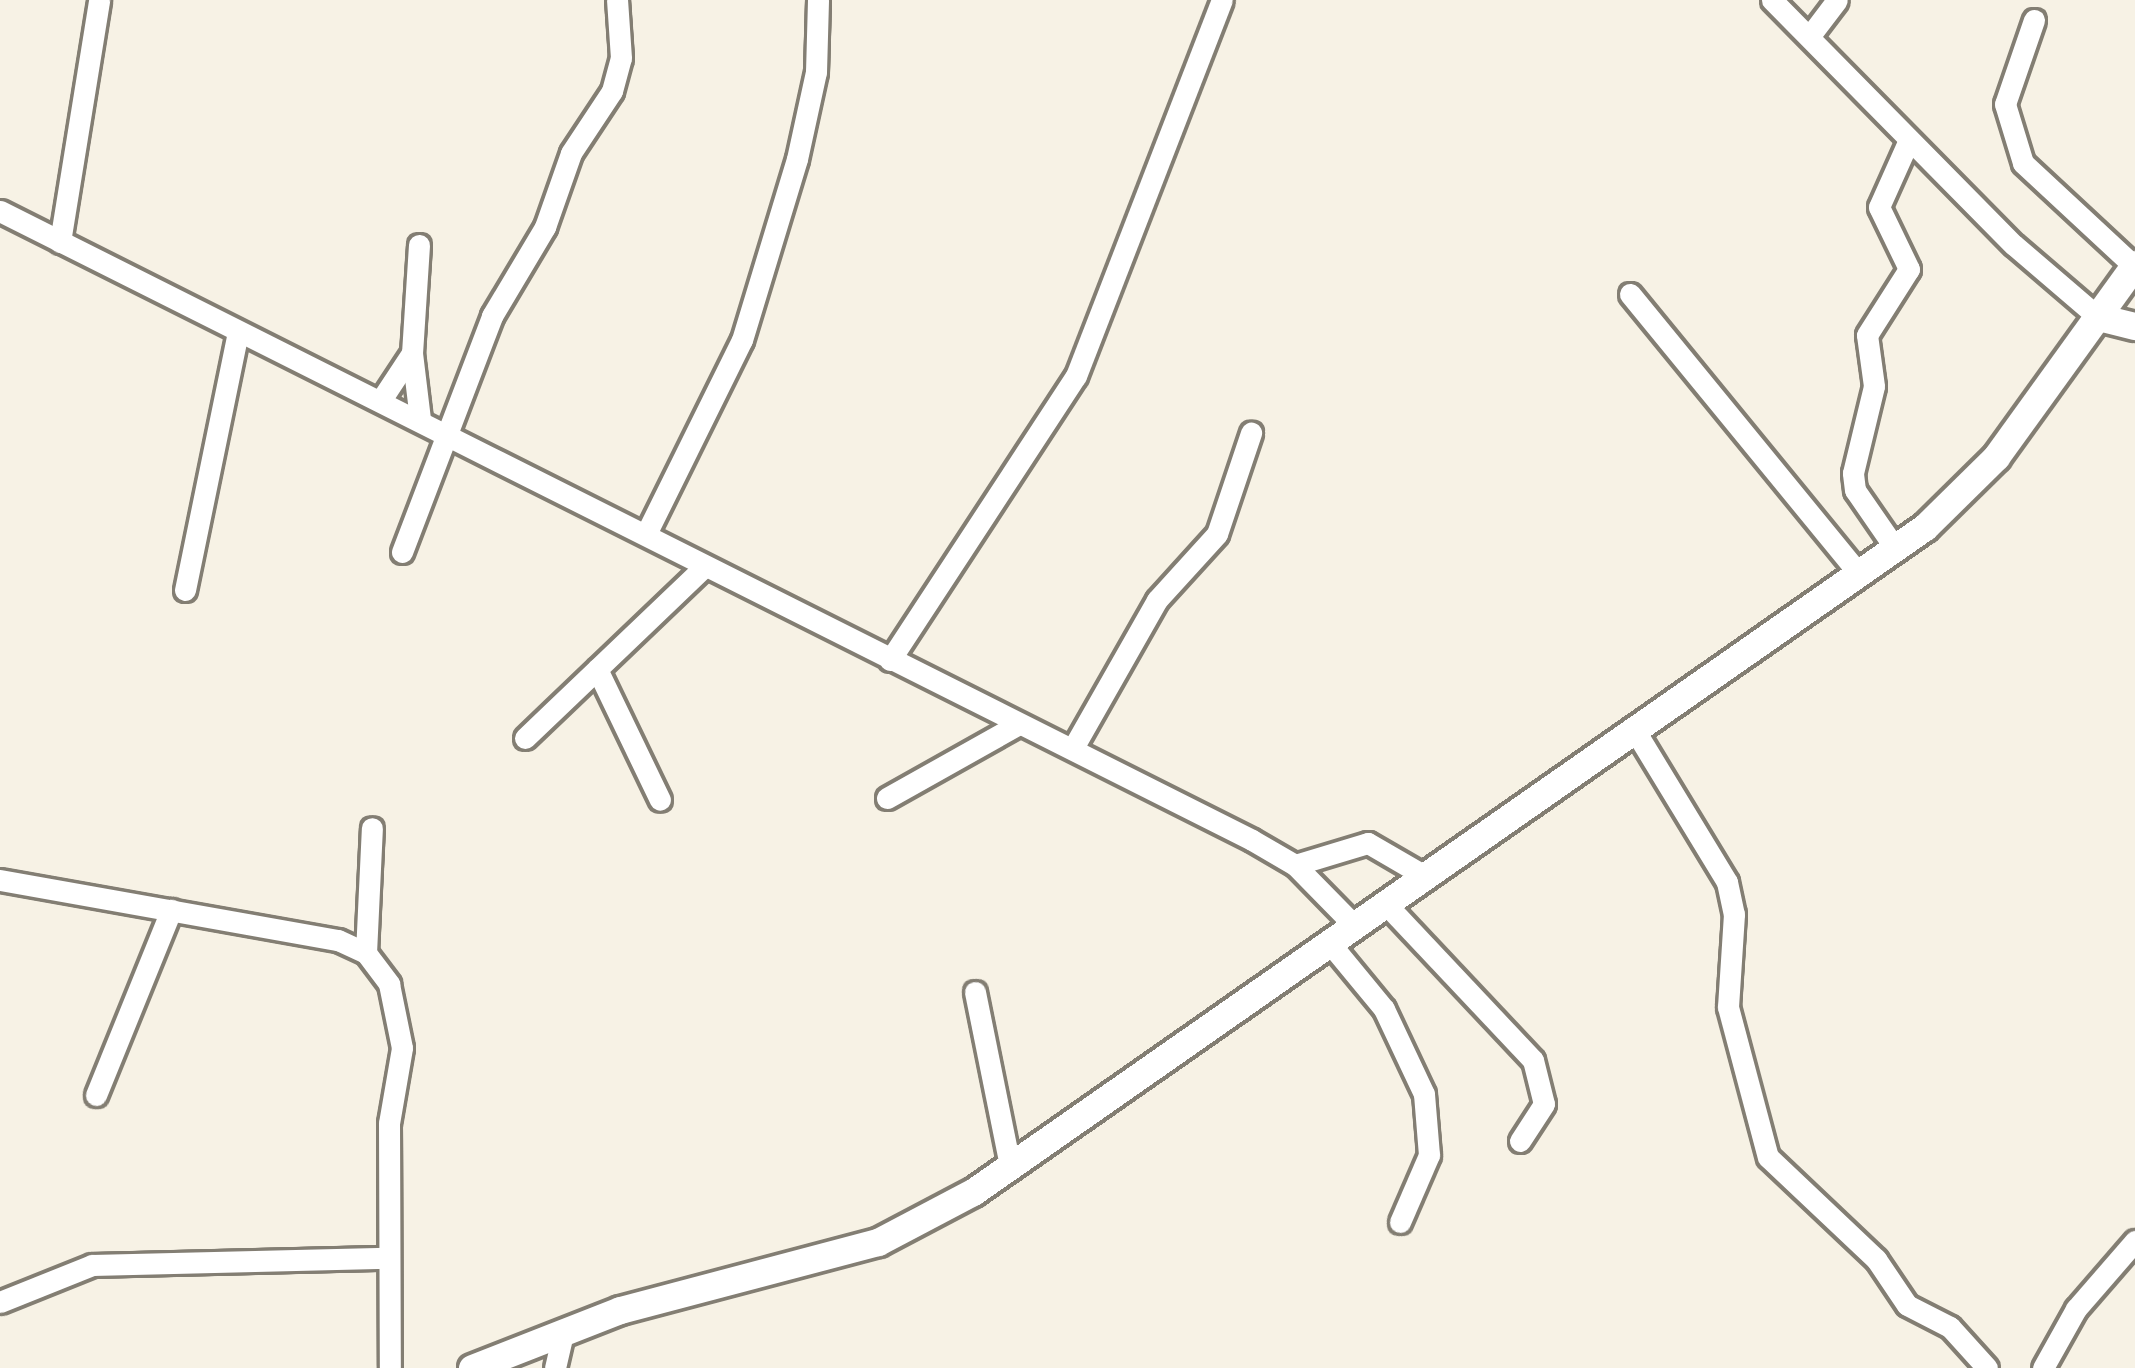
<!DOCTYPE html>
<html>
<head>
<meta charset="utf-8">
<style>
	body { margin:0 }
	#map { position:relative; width:2135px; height:1368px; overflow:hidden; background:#f7f2e5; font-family:Barlow,sans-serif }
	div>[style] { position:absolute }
	.roads { filter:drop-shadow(3px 0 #837e73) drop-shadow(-3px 0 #837e73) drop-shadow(0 3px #837e73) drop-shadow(0 -3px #837e73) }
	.minor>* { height:21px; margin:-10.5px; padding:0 10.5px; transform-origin:10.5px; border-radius:10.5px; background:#fff }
	.tertiary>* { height:27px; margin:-13.5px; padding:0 13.5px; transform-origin:13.5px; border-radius:13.5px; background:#fff }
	span { translate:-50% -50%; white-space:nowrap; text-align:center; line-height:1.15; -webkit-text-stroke:10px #fff; paint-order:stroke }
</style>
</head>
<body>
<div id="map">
	<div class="roads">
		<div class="minor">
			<div style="left:1772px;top:0;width:344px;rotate:45.4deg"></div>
			<div style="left:2014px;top:245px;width:111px;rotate:40.6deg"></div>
			<div style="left:2034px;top:20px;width:89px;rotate:109deg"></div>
			<div style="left:2005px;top:104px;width:62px;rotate:73deg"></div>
			<div style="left:2023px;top:163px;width:151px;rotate:42.9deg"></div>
			<div style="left:1812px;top:33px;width:41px;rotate:-52.9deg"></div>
			<div style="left:0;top:211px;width:1401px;rotate:26.67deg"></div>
			<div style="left:1252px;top:840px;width:50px;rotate:30.2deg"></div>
			<div style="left:1295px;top:865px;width:81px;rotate:45.5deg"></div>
			<div style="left:60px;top:242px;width:245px;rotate:-80.8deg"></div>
			<div style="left:419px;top:245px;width:108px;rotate:93.7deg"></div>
			<div style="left:412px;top:353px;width:66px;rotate:83.1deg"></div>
			<div style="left:1630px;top:294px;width:362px;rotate:50.7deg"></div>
			<div style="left:381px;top:400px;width:56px;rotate:-56.6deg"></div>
			<div style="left:646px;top:534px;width:216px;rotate:-63.7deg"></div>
			<div style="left:742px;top:340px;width:189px;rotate:-73.1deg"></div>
			<div style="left:797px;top:159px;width:89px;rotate:-77.7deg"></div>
			<div style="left:816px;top:72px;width:72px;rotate:-88.4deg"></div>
			<div style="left:1895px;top:548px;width:70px;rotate:-124.6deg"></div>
			<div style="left:1855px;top:490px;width:17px;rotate:-97deg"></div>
			<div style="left:1853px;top:473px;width:89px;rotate:-76.4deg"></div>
			<div style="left:1874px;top:386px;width:51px;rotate:-97.8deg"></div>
			<div style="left:1867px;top:335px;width:78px;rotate:-57.5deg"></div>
			<div style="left:1909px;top:269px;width:69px;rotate:-115.8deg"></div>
			<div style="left:1879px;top:207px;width:73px;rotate:-65.9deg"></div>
			<div style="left:402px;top:552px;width:253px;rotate:-69.1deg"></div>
			<div style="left:492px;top:316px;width:104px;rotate:-59.2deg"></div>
			<div style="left:545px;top:227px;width:78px;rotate:-70.6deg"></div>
			<div style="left:571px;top:153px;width:74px;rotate:-56.5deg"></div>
			<div style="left:612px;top:91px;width:34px;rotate:-75deg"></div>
			<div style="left:621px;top:58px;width:58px;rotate:-93.9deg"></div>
			<div style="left:185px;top:590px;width:259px;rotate:-78.4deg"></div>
			<div style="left:890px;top:660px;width:339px;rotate:-56.8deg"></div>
			<div style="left:1076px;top:376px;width:403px;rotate:-68.8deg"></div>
			<div style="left:597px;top:669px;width:145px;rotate:64.3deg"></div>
			<div style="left:1634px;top:729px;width:179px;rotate:58.7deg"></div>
			<div style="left:1727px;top:882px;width:33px;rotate:78deg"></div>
			<div style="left:1734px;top:914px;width:93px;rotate:93.7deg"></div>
			<div style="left:1728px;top:1007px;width:155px;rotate:75.1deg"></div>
			<div style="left:1768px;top:1157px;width:149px;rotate:43.4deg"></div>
			<div style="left:1876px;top:1259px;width:55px;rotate:56deg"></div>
			<div style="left:1907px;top:1305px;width:48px;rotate:27.1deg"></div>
			<div style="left:1950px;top:1327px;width:55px;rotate:47.9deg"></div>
			<div style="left:525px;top:738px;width:249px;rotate:-43.7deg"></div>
			<div style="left:1073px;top:748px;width:170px;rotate:-60.4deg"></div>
			<div style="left:1157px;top:600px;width:89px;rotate:-47.7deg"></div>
			<div style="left:1217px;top:534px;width:107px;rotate:-71.4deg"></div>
			<div style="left:887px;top:798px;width:151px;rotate:-29.3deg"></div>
			<div style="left:1295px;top:865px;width:76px;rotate:-16.8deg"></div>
			<div style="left:1368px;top:843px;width:64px;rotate:30.2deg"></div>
			<div style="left:0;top:880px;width:343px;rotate:10.1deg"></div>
			<div style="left:338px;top:940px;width:31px;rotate:25deg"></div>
			<div style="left:366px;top:953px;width:39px;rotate:53deg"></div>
			<div style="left:389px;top:984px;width:65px;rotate:78.5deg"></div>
			<div style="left:402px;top:1048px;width:76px;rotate:99.8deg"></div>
			<div style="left:389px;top:1123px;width:245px;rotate:89.8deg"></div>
			<div style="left:1384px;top:902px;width:217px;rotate:46.7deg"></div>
			<div style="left:1533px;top:1060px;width:45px;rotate:76deg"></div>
			<div style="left:1544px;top:1104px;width:44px;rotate:123deg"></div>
			<div style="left:1328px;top:941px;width:88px;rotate:50.5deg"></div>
			<div style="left:1384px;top:1009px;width:94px;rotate:64.8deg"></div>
			<div style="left:1424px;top:1094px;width:61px;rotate:85.3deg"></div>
			<div style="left:1429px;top:1155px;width:73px;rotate:113.4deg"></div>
			<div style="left:366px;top:953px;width:125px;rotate:-87.3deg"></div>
			<div style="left:975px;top:992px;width:177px;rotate:78.6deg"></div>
			<div style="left:96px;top:1095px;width:200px;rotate:-67.9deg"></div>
			<div style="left:0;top:1302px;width:99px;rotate:-21.9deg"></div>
			<div style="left:92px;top:1265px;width:295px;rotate:-1.4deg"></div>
			<div style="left:555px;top:1368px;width:39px;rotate:-77deg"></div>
			<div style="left:2043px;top:1368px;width:68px;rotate:-60.8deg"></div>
			<div style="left:2076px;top:1309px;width:90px;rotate:-49.1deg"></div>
		</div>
		<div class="tertiary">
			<div style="left:2098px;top:317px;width:38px;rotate:14deg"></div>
			<div style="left:472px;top:1368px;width:159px;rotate:-21.4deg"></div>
			<div style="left:620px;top:1310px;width:267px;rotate:-14.8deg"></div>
			<div style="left:878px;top:1242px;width:107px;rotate:-27.8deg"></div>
			<div style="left:973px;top:1192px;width:1161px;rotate:-34.94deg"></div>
			<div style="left:1925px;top:527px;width:100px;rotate:-44.6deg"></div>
			<div style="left:1996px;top:457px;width:238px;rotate:-54.2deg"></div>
		</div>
	</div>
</div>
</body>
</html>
